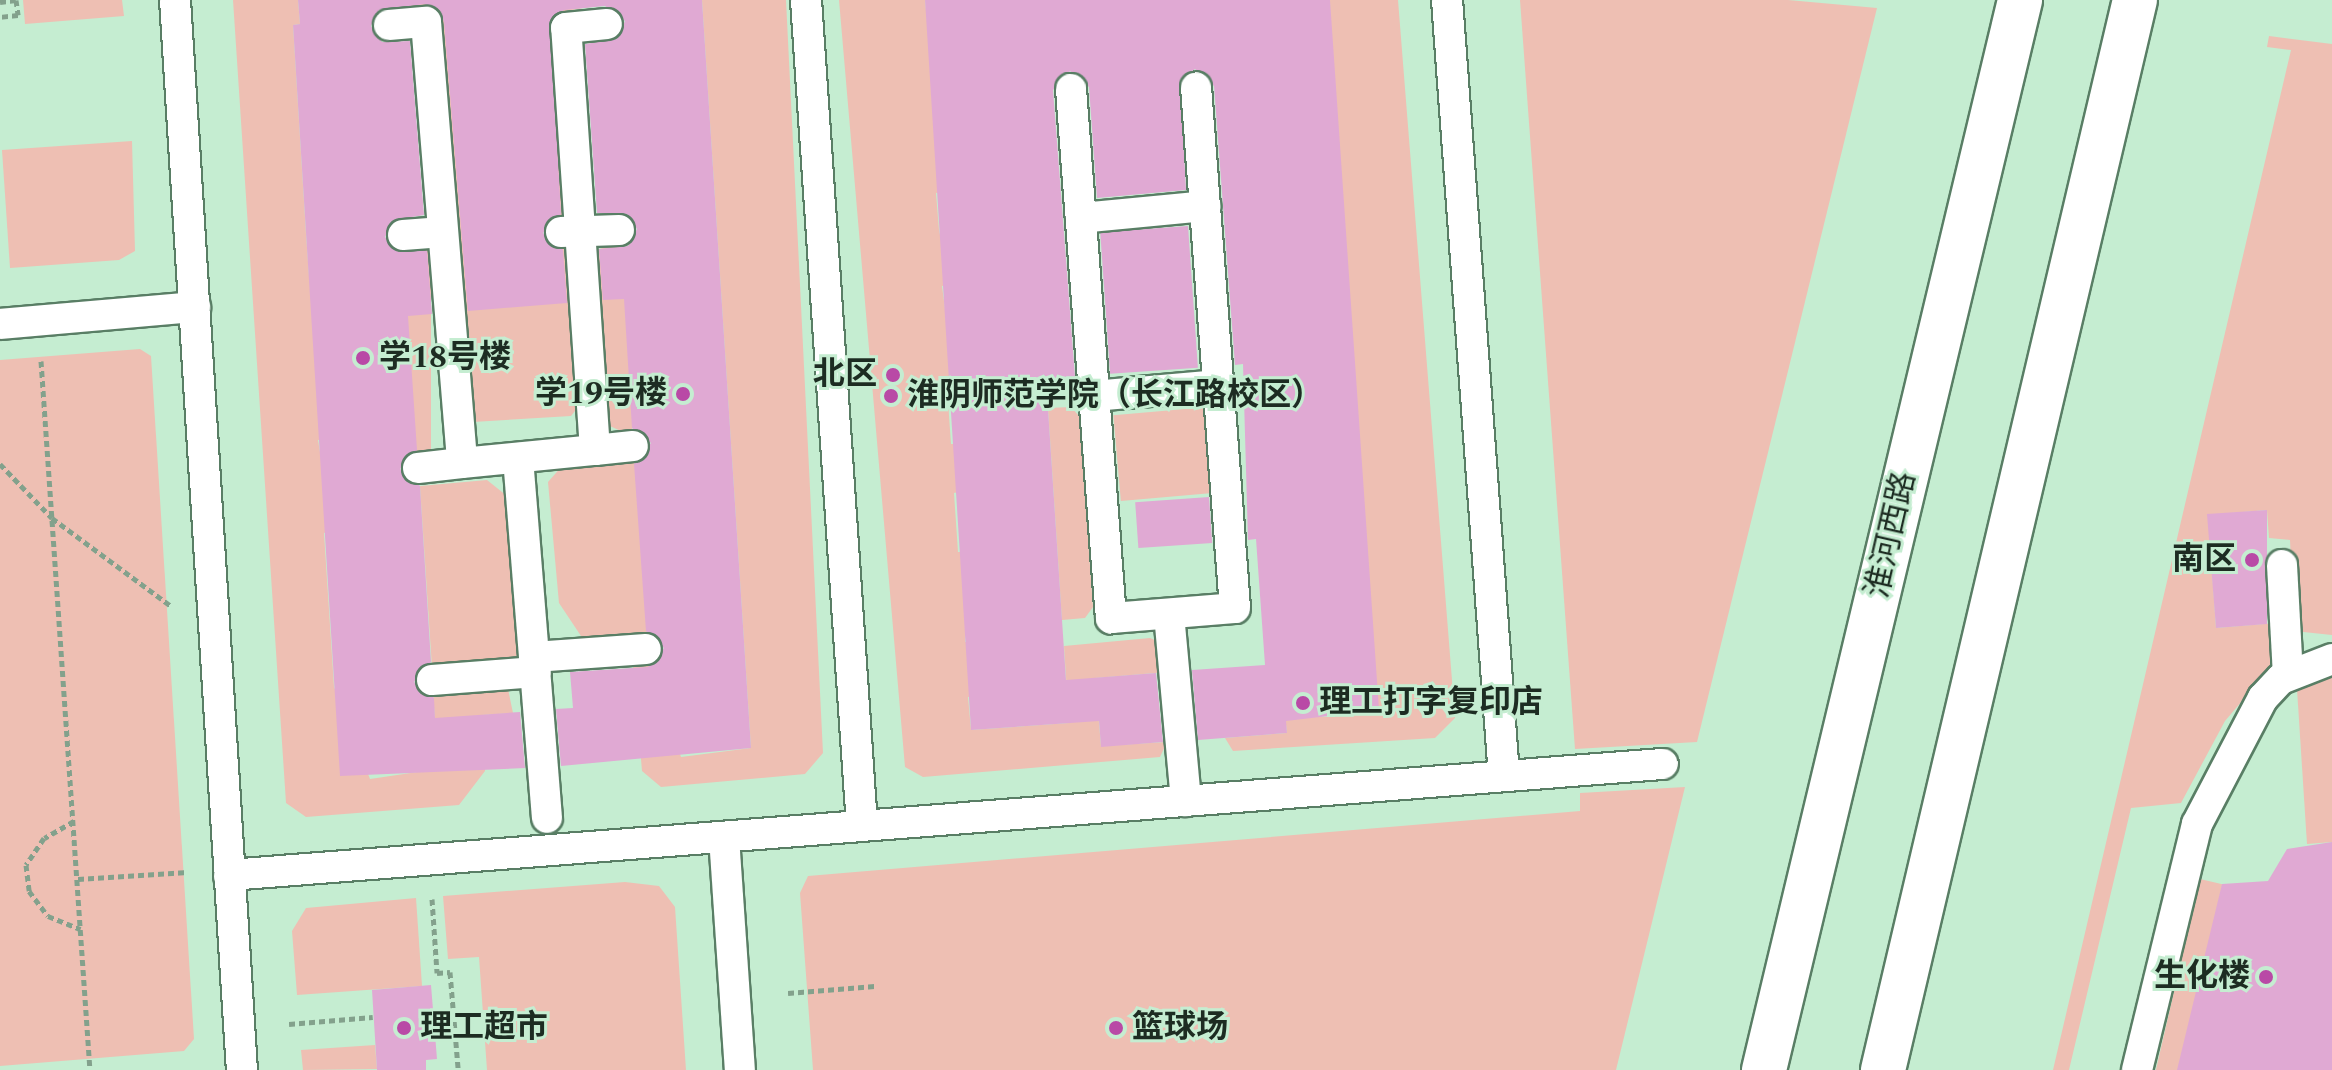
<!DOCTYPE html>
<html>
<head>
<meta charset="utf-8">
<style>
	body { margin:0 }
	#map { position:relative; width:2332px; height:1070px; overflow:hidden; background:#c5edd1; font-family:Spectral,"Noto Sans SC",serif }
	div>[style] { position:absolute }
	.green>* { inset:0; background:#eebfb3; transform-origin:0 0 }
	.building>* { inset:0; background:#e0a9d3; transform-origin:0 0 }
	.path>* { height:5px; margin-top:-2.5px; transform-origin:0; background:repeating-linear-gradient(90deg,#83a18c 0 6px,transparent 0 10px) }
	.roads { filter:drop-shadow(2px 0 #597e65) drop-shadow(-2px 0 #597e65) drop-shadow(0 2px #597e65) drop-shadow(0 -2px #597e65) }
	.service>* { height:30px; margin:-15px; padding:0 15px; transform-origin:15px; border-radius:15px; background:#fff }
	.secondary>* { height:44px; margin:-22px; padding:0 22px; transform-origin:22px; border-radius:22px; background:#fff }
	.dots>* { width:22px; height:22px; translate:-50% -50%; box-sizing:border-box; border:4px solid #c5edd1; border-radius:50% }
	span { translate:-50% -50%; white-space:nowrap; text-align:center; line-height:1.15; -webkit-text-stroke:6px #c5edd1; paint-order:stroke }
	.poi-label { font-size:32px; color:#1d2c22; font-weight:700 }
	.left { translate:0 -50%; text-align:left }
	.right { translate:-100% -50%; text-align:right }
	.street-label { font-size:32px; color:#1d2c22 }
</style>
</head>
<body>
<div id="map">
	<div class="green">
		<div style="clip-path:polygon(23px 0,122px 0,124px 16px,25px 24px)"></div>
		<div style="clip-path:polygon(233px 0,298px 0,300px 24px,293px 25px,306px 234px,309px 276px,316px 277px,316px 391px,326px 439px,318px 440px,333px 531px,324px 533px,334px 687px,370px 779px,438px 769px,433px 690px,508px 689px,513px 713px,482px 715px,485px 771px,459px 805px,306px 817px,286px 803px)"></div>
		<div style="clip-path:polygon(387px 0,450px 0,565px 303px,543px 0,606px 4px,555px 13px,582px 402px,571px 416px,473px 422px,437px 6px,388px 11px)"></div>
		<div style="clip-path:polygon(702px 0,786px 0,823px 753px,805px 774px,661px 787px,642px 771px,633px 665px,570px 669px,647px 654px,681px 757px,751px 748px)"></div>
		<div style="clip-path:polygon(839px 0,925px 0,944px 192px,936px 193px,939px 230px,950px 285px,942px 286px,957px 400px,948px 401px,951px 444px,960px 444px,963px 491px,954px 493px,958px 552px,967px 552px,965px 642px,973px 642px,976px 696px,968px 697px,971px 730px,1069px 723px,1064px 646px,1150px 638px,1164px 644px,1167px 672px,1095px 678px,1101px 746px,1167px 742px,1160px 757px,923px 777px,905px 767px)"></div>
		<div style="clip-path:polygon(1330px 0,1398px 0,1455px 718px,1435px 738px,1233px 751px,1225px 738px,1287px 733px,1285px 716px,1335px 717px)"></div>
		<div style="clip-path:polygon(1520px 0,1788px 0,1877px 8px,1697px 742px,1575px 749px)"></div>
		<div style="clip-path:polygon(2269px 36px,2332px 44px,2332px 635px,2294px 631px,2290px 540px,2269px 538px,2267px 510px,2208px 515px,2216px 628px,2276px 623px,2276px 661px,2225px 721px,2181px 803px,2131px 808px,2069px 1070px,2053px 1070px,2291px 50px,2267px 47px)"></div>
		<div style="clip-path:polygon(132px 141px,135px 251px,119px 260px,10px 268px,2px 150px)"></div>
		<div style="clip-path:polygon(620px 244px,621px 255px,629px 255px,632px 418px,632px 430px,621px 431px,603px 423px,595px 250px)"></div>
		<div style="left:404px;top:247px;width:27px;height:210px"></div>
		<div style="clip-path:polygon(140px 349px,151px 356px,194px 1039px,184px 1051px,0 1066px,0 360px)"></div>
		<div style="clip-path:polygon(1071px 407px,1079px 416px,1093px 607px,1085px 618px,1062px 620px,1048px 408px)"></div>
		<div style="left:1208px;top:407px;width:86px;height:95px;rotate:85deg"></div>
		<div style="clip-path:polygon(634px 458px,654px 632px,593px 640px,581px 636px,559px 603px,548px 482px,563px 465px)"></div>
		<div style="clip-path:polygon(487px 480px,507px 496px,519px 652px,514px 660px,432px 667px,420px 486px)"></div>
		<div style="clip-path:polygon(2332px 671px,2332px 842px,2307px 844px,2297px 689px)"></div>
		<div style="clip-path:polygon(1685px 787px,1616px 1070px,813px 1070px,800px 893px,808px 876px,1580px 811px,1580px 793px)"></div>
		<div style="left:2200px;top:879px;width:23px;height:196px;rotate:13deg"></div>
		<div style="clip-path:polygon(625px 882px,659px 886px,675px 907px,686px 1070px,487px 1070px,479px 957px,448px 959px,443px 896px)"></div>
		<div style="clip-path:polygon(416px 898px,422px 986px,297px 995px,292px 931px,306px 908px)"></div>
		<div style="clip-path:polygon(375px 1045px,377px 1069px,303px 1070px,301px 1050px)"></div>
	</div>
	<div class="building">
		<div style="clip-path:polygon(298px 0,702px 0,751px 748px,561px 766px,556px 709px,573px 708px,570px 672px,648px 667px,664px 648px,646px 631px,634px 464px,651px 443px,632px 428px,624px 299px,603px 300px,599px 249px,628px 246px,637px 229px,627px 214px,597px 213px,585px 44px,617px 39px,625px 21px,605px 6px,564px 10px,550px 21px,561px 214px,543px 233px,563px 250px,567px 303px,468px 311px,444px 21px,425px 4px,379px 10px,371px 26px,382px 42px,410px 41px,424px 215px,394px 220px,385px 237px,396px 251px,427px 251px,432px 314px,408px 316px,417px 450px,400px 469px,420px 486px,431px 662px,414px 682px,434px 698px,435px 718px,520px 712px,525px 768px,340px 776px,293px 25px,300px 24px)"></div>
		<div style="clip-path:polygon(925px 0,1330px 0,1379px 710px,1286px 721px,1287px 733px,1198px 740px,1192px 670px,1265px 665px,1256px 539px,1248px 540px,1243px 364px,1235px 365px,1214px 86px,1195px 69px,1180px 80px,1186px 190px,1097px 198px,1089px 87px,1070px 71px,1053px 90px,1075px 377px,1046px 379px,1066px 680px,1156px 673px,1163px 742px,1101px 747px,1099px 721px,971px 730px)"></div>
		<div style="left:1188px;top:226px;width:142px;height:88px;rotate:86deg"></div>
		<div style="left:1209px;top:497px;width:46px;height:74px;rotate:86deg"></div>
		<div style="clip-path:polygon(2267px 510px,2267px 624px,2216px 628px,2207px 514px)"></div>
		<div style="clip-path:polygon(2332px 842px,2332px 1070px,2177px 1070px,2222px 884px,2268px 881px,2287px 849px)"></div>
		<div style="clip-path:polygon(431px 985px,437px 1059px,426px 1060px,426px 1070px,377px 1070px,372px 990px)"></div>
	</div>
	<div class="path">
		<div style="left:0;top:2px;width:16px;rotate:-7deg"></div>
		<div style="left:16px;top:0;width:15px;rotate:82deg"></div>
		<div style="left:18px;top:15px;width:18px;rotate:174deg"></div>
		<div style="left:41px;top:361px;width:711px;rotate:86.05deg"></div>
		<div style="left:0;top:464px;width:75px;rotate:46.1deg"></div>
		<div style="left:52px;top:518px;width:148px;rotate:36.5deg"></div>
		<div style="left:74px;top:821px;width:34px;rotate:150deg"></div>
		<div style="left:44px;top:838px;width:32px;rotate:124deg"></div>
		<div style="left:26px;top:865px;width:26px;rotate:83deg"></div>
		<div style="left:29px;top:891px;width:31px;rotate:53deg"></div>
		<div style="left:48px;top:916px;width:35px;rotate:22deg"></div>
		<div style="left:78px;top:879px;width:110px;rotate:-3.6deg"></div>
		<div style="left:432px;top:899px;width:74px;rotate:86.1deg"></div>
		<div style="left:437px;top:973px;width:13px;rotate:-4deg"></div>
		<div style="left:450px;top:972px;width:96px;rotate:85.2deg"></div>
		<div style="left:788px;top:993px;width:87px;rotate:-4.6deg"></div>
		<div style="left:289px;top:1024px;width:84px;rotate:-4.8deg"></div>
		<div style="left:435px;top:1038px;width:20px;rotate:-3deg"></div>
	</div>
	<div class="roads">
		<div class="service">
			<div style="left:175px;top:0;width:1072px;rotate:86.42deg"></div>
			<div style="left:806px;top:0;width:828px;rotate:86.12deg"></div>
			<div style="left:1447px;top:0;width:778px;rotate:85.8deg"></div>
			<div style="left:389px;top:25px;width:37px;rotate:-5deg"></div>
			<div style="left:426px;top:22px;width:442px;rotate:85.3deg"></div>
			<div style="left:462px;top:463px;width:134px;rotate:-5.6deg"></div>
			<div style="left:595px;top:450px;width:423px;rotate:-93.9deg"></div>
			<div style="left:566px;top:28px;width:41px;rotate:-5.6deg"></div>
			<div style="left:1071px;top:89px;width:531px;rotate:85.68deg"></div>
			<div style="left:1111px;top:618px;width:124px;rotate:-4.6deg"></div>
			<div style="left:1235px;top:608px;width:522px;rotate:-94.28deg"></div>
			<div style="left:1081px;top:218px;width:125px;rotate:-5.5deg"></div>
			<div style="left:561px;top:232px;width:58px;rotate:-2deg"></div>
			<div style="left:403px;top:235px;width:40px;rotate:-4.3deg"></div>
			<div style="left:0;top:324px;width:196px;rotate:-5deg"></div>
			<div style="left:1094px;top:396px;width:125px;rotate:-5deg"></div>
			<div style="left:595px;top:450px;width:38px;rotate:-6deg"></div>
			<div style="left:518px;top:458px;width:361px;rotate:85.4deg"></div>
			<div style="left:418px;top:468px;width:44px;rotate:-6.5deg"></div>
			<div style="left:2282px;top:565px;width:110px;rotate:86.9deg"></div>
			<div style="left:1169px;top:614px;width:188px;rotate:84.8deg"></div>
			<div style="left:534px;top:657px;width:112px;rotate:-4.1deg"></div>
			<div style="left:432px;top:680px;width:104px;rotate:-4.4deg"></div>
			<div style="left:724px;top:837px;width:234px;rotate:86.1deg"></div>
			<div style="left:229px;top:875px;width:1438px;rotate:-4.43deg"></div>
			<div style="left:2137px;top:1070px;width:253px;rotate:-76.3deg"></div>
			<div style="left:2197px;top:824px;width:142px;rotate:-62.4deg"></div>
			<div style="left:2263px;top:698px;width:26px;rotate:-47deg"></div>
			<div style="left:2281px;top:679px;width:55px;rotate:-21.4deg"></div>
		</div>
		<div class="secondary">
			<div style="left:1764px;top:1070px;width:1100px;rotate:-76.54deg"></div>
			<div style="left:1883px;top:1070px;width:1099px;rotate:-76.75deg"></div>
		</div>
	</div>
	<div class="dots">
		<div style="left:363px;top:358px;background:#b949a6"></div>
		<div style="left:893px;top:375px;background:#b949a6"></div>
		<div style="left:683px;top:394px;background:#b949a6"></div>
		<div style="left:891px;top:396px;background:#b949a6"></div>
		<div style="left:2252px;top:560px;background:#b949a6"></div>
		<div style="left:1303px;top:703px;background:#b949a6"></div>
		<div style="left:2266px;top:977px;background:#b949a6"></div>
		<div style="left:404px;top:1028px;background:#b949a6"></div>
		<div style="left:1116px;top:1028px;background:#b949a6"></div>
	</div>
	<div class="poi-label">
		<span class="left" style="left:379px;top:358px">学18号楼</span>
		<span class="right" style="left:877px;top:375px">北区</span>
		<span class="right" style="left:667px;top:394px">学19号楼</span>
		<span class="left" style="left:907px;top:396px">淮阴师范学院（长江路校区）</span>
		<span class="right" style="left:2236px;top:560px">南区</span>
		<span class="left" style="left:1319px;top:703px">理工打字复印店</span>
		<span class="right" style="left:2250px;top:977px">生化楼</span>
		<span class="left" style="left:420px;top:1028px">理工超市</span>
		<span class="left" style="left:1132px;top:1028px">篮球场</span>
	</div>
	<div class="street-label">
		<span style="left:1892px;top:535px;rotate:-77deg">淮河西路</span>
	</div>
</div>
</body>
</html>
